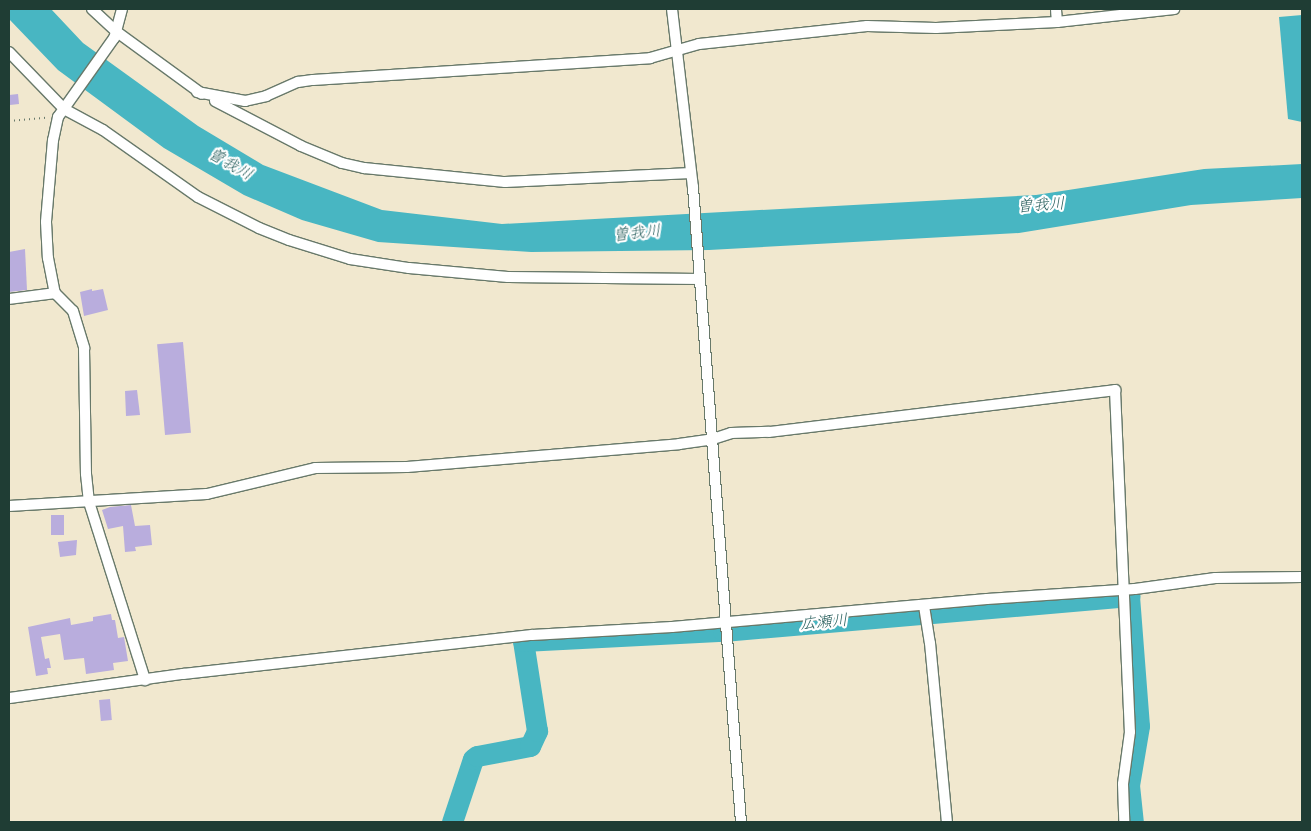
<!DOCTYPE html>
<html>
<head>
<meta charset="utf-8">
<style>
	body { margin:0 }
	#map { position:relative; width:1311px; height:831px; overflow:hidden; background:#f1e8cf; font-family:Kalam,"Klee One",sans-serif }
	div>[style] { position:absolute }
	.water>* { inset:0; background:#48b6c2 }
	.river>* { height:21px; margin:-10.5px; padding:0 10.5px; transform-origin:10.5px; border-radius:10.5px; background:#48b6c2 }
	.building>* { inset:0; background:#b9addd; transform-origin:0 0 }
	.path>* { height:2px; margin-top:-1px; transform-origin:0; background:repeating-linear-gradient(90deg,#68796a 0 1px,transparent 0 5px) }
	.roads { filter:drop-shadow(1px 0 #68796a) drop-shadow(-1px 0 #68796a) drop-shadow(0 1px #68796a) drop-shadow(0 -1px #68796a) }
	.minor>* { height:10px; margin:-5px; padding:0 5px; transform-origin:5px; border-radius:5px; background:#fff }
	span { translate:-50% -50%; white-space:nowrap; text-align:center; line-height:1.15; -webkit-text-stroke:4.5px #fff; paint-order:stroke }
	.water-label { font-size:16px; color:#2b615f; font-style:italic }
	.frame { position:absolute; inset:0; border:10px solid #1f3d34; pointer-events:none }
</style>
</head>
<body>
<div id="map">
	<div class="water">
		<div style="clip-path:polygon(9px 9px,51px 9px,83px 43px,198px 126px,263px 165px,382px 210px,502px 224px,1036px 195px,1204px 169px,1302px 164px,1302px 198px,1191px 205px,1019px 233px,709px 250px,531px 252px,378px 242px,302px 220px,244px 195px,164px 148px,58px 70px,9px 19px)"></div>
		<div style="clip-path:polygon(1302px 15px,1302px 122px,1288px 119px,1279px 17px)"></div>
	</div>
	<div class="river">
		<div style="left:452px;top:822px;width:66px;rotate:-71.6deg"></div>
		<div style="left:473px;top:759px;width:5px;rotate:-37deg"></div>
		<div style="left:477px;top:756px;width:54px;rotate:-10.7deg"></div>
		<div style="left:530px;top:746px;width:17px;rotate:-65deg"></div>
		<div style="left:537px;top:731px;width:91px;rotate:-98.8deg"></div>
		<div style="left:523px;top:641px;width:200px;rotate:-2.9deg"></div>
		<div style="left:723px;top:631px;width:408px;rotate:-4.9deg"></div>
		<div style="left:1129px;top:596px;width:130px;rotate:85.6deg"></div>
		<div style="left:1139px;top:726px;width:60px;rotate:99.6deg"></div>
		<div style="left:1129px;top:785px;width:37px;rotate:84deg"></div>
	</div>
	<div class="building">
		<div style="left:18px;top:94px;width:10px;height:9px;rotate:84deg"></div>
		<div style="clip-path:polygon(25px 249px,27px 290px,9px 292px,9px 252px)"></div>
		<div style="clip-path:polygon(92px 289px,92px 291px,103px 289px,108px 310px,84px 316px,80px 292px)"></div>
		<div style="left:183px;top:342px;width:91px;height:26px;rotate:85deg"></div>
		<div style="clip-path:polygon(137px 390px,140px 415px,126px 416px,125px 391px)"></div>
		<div style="clip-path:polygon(131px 505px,135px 526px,150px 525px,152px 545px,135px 547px,136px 551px,125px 552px,123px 526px,108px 529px,102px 510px,110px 507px)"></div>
		<div style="left:64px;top:515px;width:20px;height:13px;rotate:90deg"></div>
		<div style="clip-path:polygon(77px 540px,76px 555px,60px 557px,58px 542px)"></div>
		<div style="clip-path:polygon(111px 614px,112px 620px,115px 620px,118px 638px,124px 637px,128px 661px,113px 663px,114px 670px,86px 674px,84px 658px,64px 660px,60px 634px,41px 637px,45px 659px,49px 658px,51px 668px,47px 668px,48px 674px,36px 676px,28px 627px,70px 618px,71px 625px,93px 621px,93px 617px)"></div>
		<div style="left:110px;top:699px;width:21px;height:11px;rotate:85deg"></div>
	</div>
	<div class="path">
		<div style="left:9px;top:121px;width:37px;rotate:-5deg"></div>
	</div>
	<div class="roads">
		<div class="minor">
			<div style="left:92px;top:9px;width:34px;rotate:43deg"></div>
			<div style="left:117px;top:32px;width:105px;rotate:36.1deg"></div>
			<div style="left:122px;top:9px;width:30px;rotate:105deg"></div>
			<div style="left:114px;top:38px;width:97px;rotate:125.3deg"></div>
			<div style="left:58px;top:117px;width:24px;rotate:102deg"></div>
			<div style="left:53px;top:140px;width:82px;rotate:94.9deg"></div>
			<div style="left:46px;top:222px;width:36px;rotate:87deg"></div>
			<div style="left:48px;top:258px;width:36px;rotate:79deg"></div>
			<div style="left:55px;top:293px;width:25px;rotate:45deg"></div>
			<div style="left:73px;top:311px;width:39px;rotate:73deg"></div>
			<div style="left:84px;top:348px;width:126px;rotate:89.1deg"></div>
			<div style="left:86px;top:474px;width:28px;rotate:84deg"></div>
			<div style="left:89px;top:502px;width:187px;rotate:72.5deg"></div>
			<div style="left:672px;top:9px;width:179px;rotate:83.3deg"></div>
			<div style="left:693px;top:187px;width:637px;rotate:85.68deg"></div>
			<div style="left:1056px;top:9px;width:13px;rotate:86deg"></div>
			<div style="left:9px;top:52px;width:79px;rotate:46deg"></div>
			<div style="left:64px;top:109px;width:44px;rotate:28.3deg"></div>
			<div style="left:103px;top:130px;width:116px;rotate:35.2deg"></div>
			<div style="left:198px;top:197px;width:68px;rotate:26.9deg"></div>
			<div style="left:259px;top:228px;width:32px;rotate:22deg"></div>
			<div style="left:289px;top:240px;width:64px;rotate:17.3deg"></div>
			<div style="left:350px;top:259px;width:60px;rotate:8.7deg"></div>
			<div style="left:409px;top:268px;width:99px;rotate:5.2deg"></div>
			<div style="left:508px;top:277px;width:192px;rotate:0.6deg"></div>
			<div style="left:197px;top:92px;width:49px;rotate:10.6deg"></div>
			<div style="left:245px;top:101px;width:22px;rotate:-13deg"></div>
			<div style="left:266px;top:96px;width:35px;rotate:-24deg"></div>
			<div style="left:298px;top:82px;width:15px;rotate:-8deg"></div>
			<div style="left:313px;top:80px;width:338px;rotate:-3.7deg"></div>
			<div style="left:650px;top:58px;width:51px;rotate:-15.9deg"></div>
			<div style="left:699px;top:44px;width:169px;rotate:-6.1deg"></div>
			<div style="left:867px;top:26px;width:69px;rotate:1.7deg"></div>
			<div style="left:936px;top:28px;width:121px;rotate:-2.8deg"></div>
			<div style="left:1057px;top:22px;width:118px;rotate:-6.3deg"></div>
			<div style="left:215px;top:101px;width:97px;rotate:27.6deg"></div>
			<div style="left:301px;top:146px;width:44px;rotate:22.5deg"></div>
			<div style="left:342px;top:163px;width:23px;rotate:13deg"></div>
			<div style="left:364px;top:168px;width:142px;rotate:5.7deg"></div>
			<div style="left:505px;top:182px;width:186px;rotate:-2.8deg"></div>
			<div style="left:9px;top:299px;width:46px;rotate:-7.4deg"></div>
			<div style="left:9px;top:506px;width:198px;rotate:-3.5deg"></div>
			<div style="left:207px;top:494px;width:111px;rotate:-13.5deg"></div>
			<div style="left:315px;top:468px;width:92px;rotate:-0.6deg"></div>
			<div style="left:407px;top:467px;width:273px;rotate:-4.8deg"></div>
			<div style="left:679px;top:444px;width:34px;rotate:-8deg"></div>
			<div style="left:713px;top:439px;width:19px;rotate:-18deg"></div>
			<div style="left:731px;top:433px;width:38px;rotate:-2deg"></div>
			<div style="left:769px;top:432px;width:349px;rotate:-6.9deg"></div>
			<div style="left:1115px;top:390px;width:342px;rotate:87.5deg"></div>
			<div style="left:1130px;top:732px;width:52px;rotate:97.7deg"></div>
			<div style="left:1123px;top:784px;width:38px;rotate:88deg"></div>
			<div style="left:924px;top:606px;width:37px;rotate:81deg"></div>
			<div style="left:930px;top:643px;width:180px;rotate:84.6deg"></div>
			<div style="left:9px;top:698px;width:176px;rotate:-7.9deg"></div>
			<div style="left:183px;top:674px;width:351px;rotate:-6.4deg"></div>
			<div style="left:532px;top:635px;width:140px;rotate:-3.3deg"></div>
			<div style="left:672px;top:627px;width:316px;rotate:-5.1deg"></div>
			<div style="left:987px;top:599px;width:148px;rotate:-3.9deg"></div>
			<div style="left:1135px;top:589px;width:81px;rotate:-7.8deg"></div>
			<div style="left:1215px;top:578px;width:87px;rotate:-0.7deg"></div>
		</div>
	</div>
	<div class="water-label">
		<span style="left:230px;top:165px;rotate:30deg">曽我川</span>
		<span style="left:1041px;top:206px;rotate:-4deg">曽我川</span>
		<span style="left:637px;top:234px;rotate:-6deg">曽我川</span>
		<span style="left:824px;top:623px;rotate:-5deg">広瀬川</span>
	</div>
	<div class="frame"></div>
</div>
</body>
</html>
